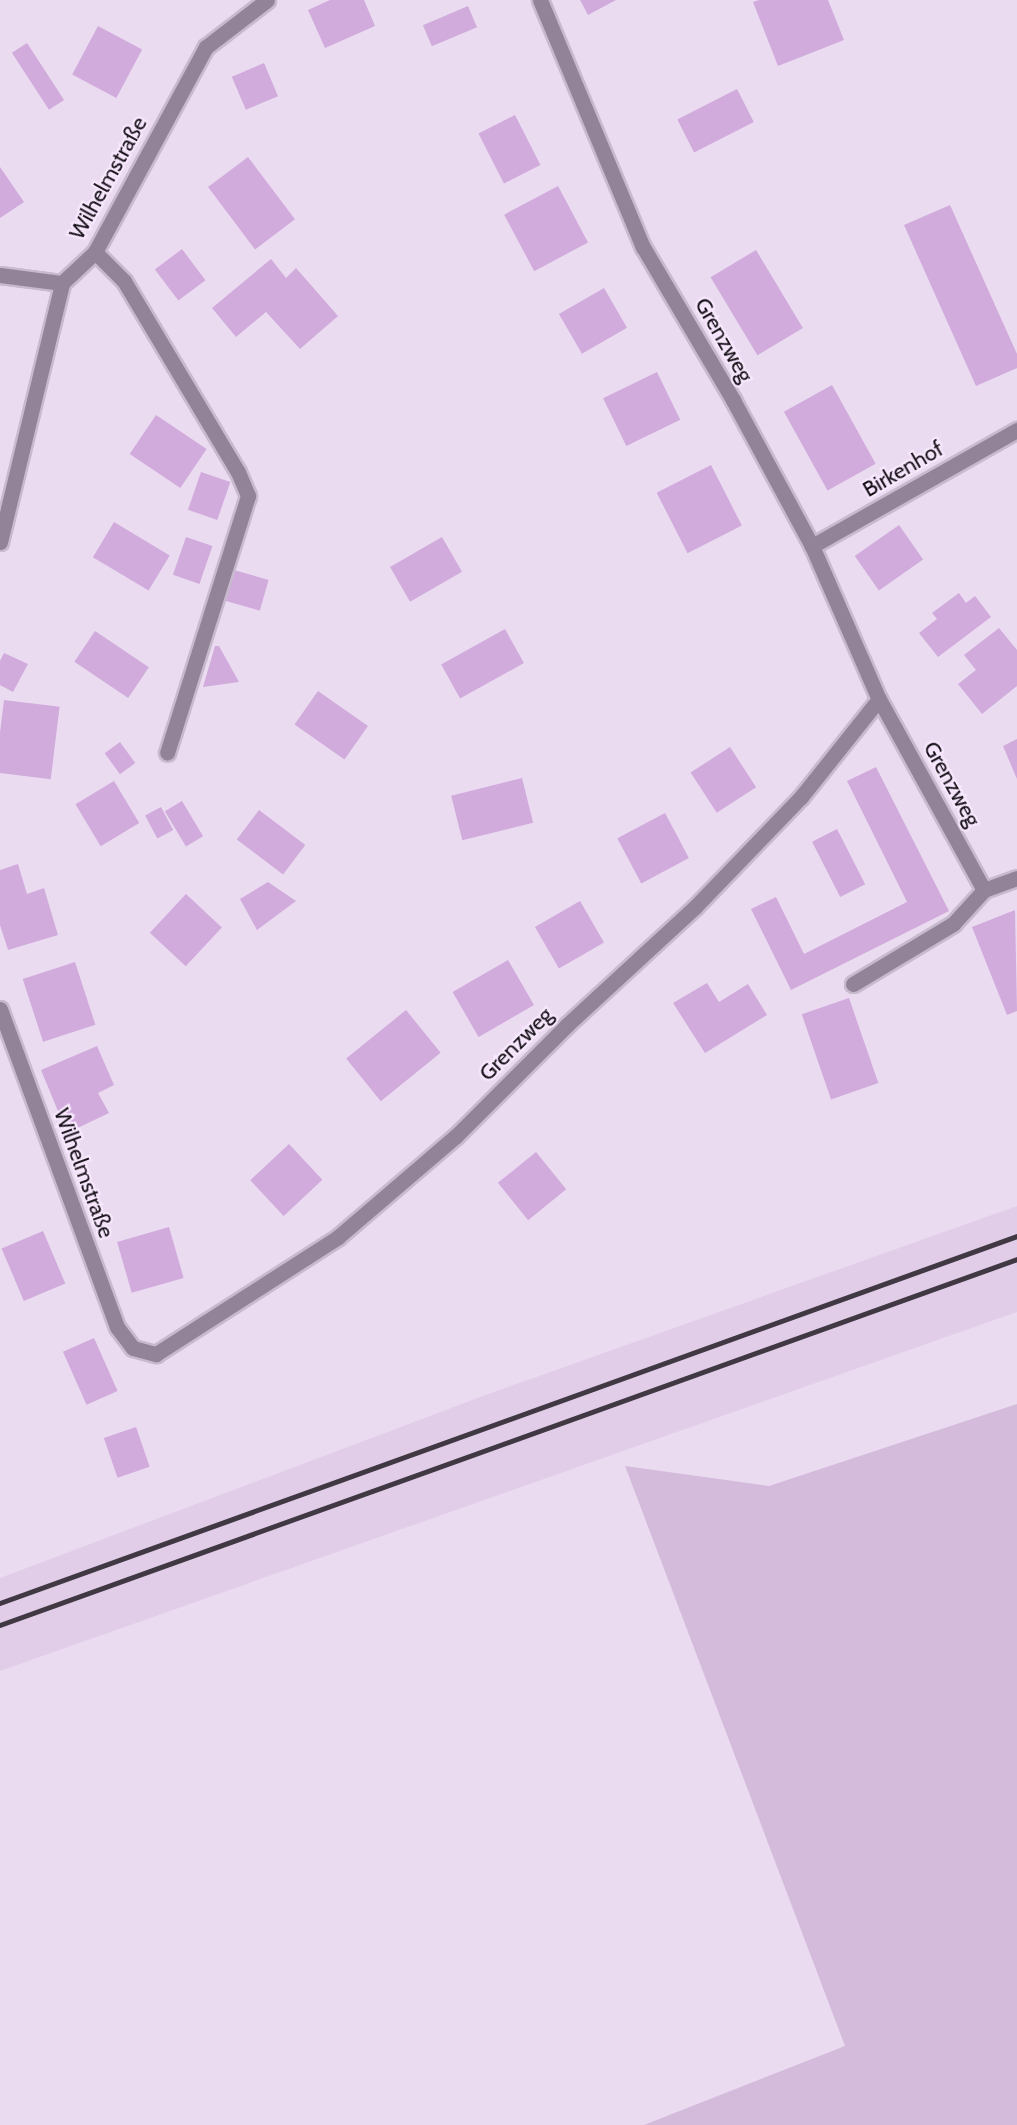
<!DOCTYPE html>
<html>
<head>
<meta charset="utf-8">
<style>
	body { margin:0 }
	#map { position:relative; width:1017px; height:2125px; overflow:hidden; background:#ebdbf1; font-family:Cabin,sans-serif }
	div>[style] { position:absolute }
	.built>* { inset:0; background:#e2cde9 }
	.green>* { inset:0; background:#d4bbdc }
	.building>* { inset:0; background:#d0abdc; transform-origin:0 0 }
	.roads { filter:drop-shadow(2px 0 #c8bace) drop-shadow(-2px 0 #c8bace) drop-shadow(0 2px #c8bace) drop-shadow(0 -2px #c8bace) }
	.service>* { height:15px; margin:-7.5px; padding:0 7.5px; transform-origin:7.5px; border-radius:7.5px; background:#928398 }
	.minor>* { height:15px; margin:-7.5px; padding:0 7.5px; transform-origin:7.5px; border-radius:7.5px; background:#928398 }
	.rail>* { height:4.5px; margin:-2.25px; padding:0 2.25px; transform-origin:2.25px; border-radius:2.25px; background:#403843 }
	span { translate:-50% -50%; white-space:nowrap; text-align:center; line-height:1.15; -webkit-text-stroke:4.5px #f8e8fe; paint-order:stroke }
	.street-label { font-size:22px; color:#130e15 }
</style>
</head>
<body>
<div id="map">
	<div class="built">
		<div style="clip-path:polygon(1017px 1206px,1017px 1312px,0 1671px,0 1578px,488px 1394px)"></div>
	</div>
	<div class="green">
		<div style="clip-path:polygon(1017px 1404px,1017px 2125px,644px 2125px,845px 2046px,625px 1466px,769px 1486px)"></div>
	</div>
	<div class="building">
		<div style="clip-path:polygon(330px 0,364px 0,375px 26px,325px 48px,308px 10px)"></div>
		<div style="clip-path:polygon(580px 0,616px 0,588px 15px)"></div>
		<div style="clip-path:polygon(759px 0,828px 0,844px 40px,778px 66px,753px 2px)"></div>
		<div style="left:468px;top:6px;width:23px;height:49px;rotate:67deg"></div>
		<div style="left:98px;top:26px;width:50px;height:55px;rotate:28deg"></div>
		<div style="left:27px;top:43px;width:68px;height:18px;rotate:57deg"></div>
		<div style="left:264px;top:63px;width:36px;height:35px;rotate:67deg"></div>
		<div style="left:737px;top:89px;width:37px;height:67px;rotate:63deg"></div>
		<div style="left:515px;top:115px;width:56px;height:41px;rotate:63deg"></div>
		<div style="left:248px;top:157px;width:78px;height:50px;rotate:53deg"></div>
		<div style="clip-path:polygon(0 167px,24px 202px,0 218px)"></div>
		<div style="left:558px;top:186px;width:64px;height:61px;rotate:62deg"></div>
		<div style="clip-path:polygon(950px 205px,1017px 354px,1017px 368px,976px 386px,904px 225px)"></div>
		<div style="left:182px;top:249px;width:39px;height:34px;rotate:53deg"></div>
		<div style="left:756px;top:250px;width:91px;height:53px;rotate:59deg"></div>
		<div style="clip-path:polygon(271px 259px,286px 278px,296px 268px,338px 316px,300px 349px,266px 312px,236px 337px,212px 308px)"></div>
		<div style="left:604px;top:288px;width:46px;height:52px;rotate:60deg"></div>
		<div style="left:657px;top:372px;width:53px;height:60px;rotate:64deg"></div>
		<div style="left:832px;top:385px;width:90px;height:55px;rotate:61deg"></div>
		<div style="left:156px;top:415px;width:61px;height:47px;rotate:34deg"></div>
		<div style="left:711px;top:465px;width:68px;height:61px;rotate:63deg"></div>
		<div style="left:201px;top:472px;width:31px;height:40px;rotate:19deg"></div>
		<div style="left:114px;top:522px;width:65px;height:41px;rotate:31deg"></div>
		<div style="left:899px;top:525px;width:42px;height:54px;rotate:55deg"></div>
		<div style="left:186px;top:537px;width:28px;height:40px;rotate:19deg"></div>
		<div style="left:442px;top:537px;width:40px;height:60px;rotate:60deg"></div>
		<div style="left:234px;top:570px;width:36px;height:32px;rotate:16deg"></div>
		<div style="clip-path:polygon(959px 593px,966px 603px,975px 596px,991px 617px,938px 657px,919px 633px,937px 619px,932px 613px)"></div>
		<div style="clip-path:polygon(999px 628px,1017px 650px,1017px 686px,982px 714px,958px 684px,976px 670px,964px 655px)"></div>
		<div style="left:505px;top:629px;width:39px;height:73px;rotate:61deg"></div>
		<div style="left:95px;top:631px;width:65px;height:37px;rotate:34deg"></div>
		<div style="clip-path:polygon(215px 646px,219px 646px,239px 682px,203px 687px)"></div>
		<div style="clip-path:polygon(4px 653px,28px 664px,13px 692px,0 685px,0 661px)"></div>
		<div style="left:318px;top:691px;width:61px;height:41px;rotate:35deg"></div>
		<div style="left:4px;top:700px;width:56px;height:73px;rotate:7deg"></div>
		<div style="clip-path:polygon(1017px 739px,1017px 779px,1003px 746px)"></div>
		<div style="left:120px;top:742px;width:26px;height:19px;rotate:54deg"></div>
		<div style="left:730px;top:747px;width:48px;height:47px;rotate:57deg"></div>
		<div style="clip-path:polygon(876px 767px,949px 911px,791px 990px,751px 909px,776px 897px,804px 954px,907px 902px,847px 781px)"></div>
		<div style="left:522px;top:778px;width:46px;height:73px;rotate:76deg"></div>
		<div style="left:114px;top:781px;width:49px;height:45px;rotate:59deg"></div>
		<div style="left:182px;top:801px;width:41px;height:20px;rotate:59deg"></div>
		<div style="left:161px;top:807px;width:26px;height:18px;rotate:62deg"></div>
		<div style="left:259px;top:810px;width:58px;height:37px;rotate:37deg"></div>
		<div style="left:665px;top:813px;width:51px;height:54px;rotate:62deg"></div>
		<div style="left:837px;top:829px;width:62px;height:28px;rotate:63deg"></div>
		<div style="clip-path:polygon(18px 864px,27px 894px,44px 888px,58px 935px,8px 950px,0 925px,0 870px)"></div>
		<div style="clip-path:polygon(268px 882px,296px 901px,257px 930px,240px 899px)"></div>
		<div style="left:186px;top:894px;width:49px;height:53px;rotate:43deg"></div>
		<div style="left:580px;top:901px;width:48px;height:52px;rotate:60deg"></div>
		<div style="clip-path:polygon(1015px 910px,1017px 1011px,1007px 1015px,972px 927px)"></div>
		<div style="left:508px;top:960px;width:52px;height:64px;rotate:60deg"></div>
		<div style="left:75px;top:962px;width:66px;height:55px;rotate:72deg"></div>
		<div style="clip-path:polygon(707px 983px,719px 1002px,748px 984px,767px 1015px,705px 1053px,673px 1003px)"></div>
		<div style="left:849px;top:998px;width:90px;height:50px;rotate:71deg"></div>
		<div style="left:406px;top:1010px;width:55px;height:77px;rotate:51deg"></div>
		<div style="clip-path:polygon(97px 1046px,114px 1085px,98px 1093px,109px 1113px,67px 1133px,41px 1070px)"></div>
		<div style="left:289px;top:1144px;width:49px;height:53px;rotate:47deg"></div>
		<div style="left:536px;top:1152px;width:48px;height:49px;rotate:51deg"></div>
		<div style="left:169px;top:1227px;width:53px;height:54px;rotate:74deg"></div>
		<div style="left:43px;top:1231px;width:57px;height:45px;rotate:67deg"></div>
		<div style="left:94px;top:1338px;width:58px;height:34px;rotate:66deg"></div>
		<div style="left:136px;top:1427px;width:42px;height:34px;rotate:71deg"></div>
	</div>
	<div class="roads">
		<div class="service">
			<div style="left:95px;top:252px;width:41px;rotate:45deg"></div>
			<div style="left:124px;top:281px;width:222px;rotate:59.2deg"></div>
			<div style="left:238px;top:472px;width:26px;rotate:67deg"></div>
			<div style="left:248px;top:496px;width:269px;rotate:107.5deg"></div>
			<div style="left:853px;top:984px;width:117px;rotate:-31deg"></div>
			<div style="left:953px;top:924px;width:46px;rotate:-47.6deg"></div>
		</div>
		<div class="minor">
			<div style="left:540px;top:0;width:268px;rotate:67.4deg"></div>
			<div style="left:643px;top:247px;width:178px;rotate:59.5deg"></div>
			<div style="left:733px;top:400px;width:166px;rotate:61.6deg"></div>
			<div style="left:812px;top:546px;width:167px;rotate:66.4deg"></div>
			<div style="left:879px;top:699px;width:218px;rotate:61.2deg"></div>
			<div style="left:984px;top:890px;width:35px;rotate:-20deg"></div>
			<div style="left:0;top:275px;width:63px;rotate:7.4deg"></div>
			<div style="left:0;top:542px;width:266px;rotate:-76.5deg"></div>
			<div style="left:62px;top:283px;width:45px;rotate:-43.2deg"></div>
			<div style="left:95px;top:252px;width:233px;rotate:-61.6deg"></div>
			<div style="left:206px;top:47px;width:77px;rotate:-37.6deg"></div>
			<div style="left:812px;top:546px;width:236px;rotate:-29.5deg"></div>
			<div style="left:0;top:1009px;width:339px;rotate:69.8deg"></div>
			<div style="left:117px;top:1327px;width:26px;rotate:53deg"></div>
			<div style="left:133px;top:1348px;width:24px;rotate:15deg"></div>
			<div style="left:156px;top:1354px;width:216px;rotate:-32.7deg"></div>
			<div style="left:338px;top:1237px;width:155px;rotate:-40.6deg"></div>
			<div style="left:456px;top:1136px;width:157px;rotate:-45deg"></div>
			<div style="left:567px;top:1025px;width:174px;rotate:-42.7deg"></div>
			<div style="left:695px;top:907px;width:153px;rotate:-46.1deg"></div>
			<div style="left:801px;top:797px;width:125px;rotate:-51.5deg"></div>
		</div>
	</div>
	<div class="rail">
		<div style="left:0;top:1603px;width:1081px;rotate:-19.84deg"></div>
		<div style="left:0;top:1625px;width:1081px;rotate:-19.79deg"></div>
	</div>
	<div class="street-label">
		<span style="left:108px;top:178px;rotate:-61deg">Wilhelmstraße</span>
		<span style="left:724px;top:340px;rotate:60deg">Grenzweg</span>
		<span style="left:903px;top:469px;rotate:-30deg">Birkenhof</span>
		<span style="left:952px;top:784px;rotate:61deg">Grenzweg</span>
		<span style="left:516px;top:1044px;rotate:-45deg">Grenzweg</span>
		<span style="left:84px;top:1173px;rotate:70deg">Wilhelmstraße</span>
	</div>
</div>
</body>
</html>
